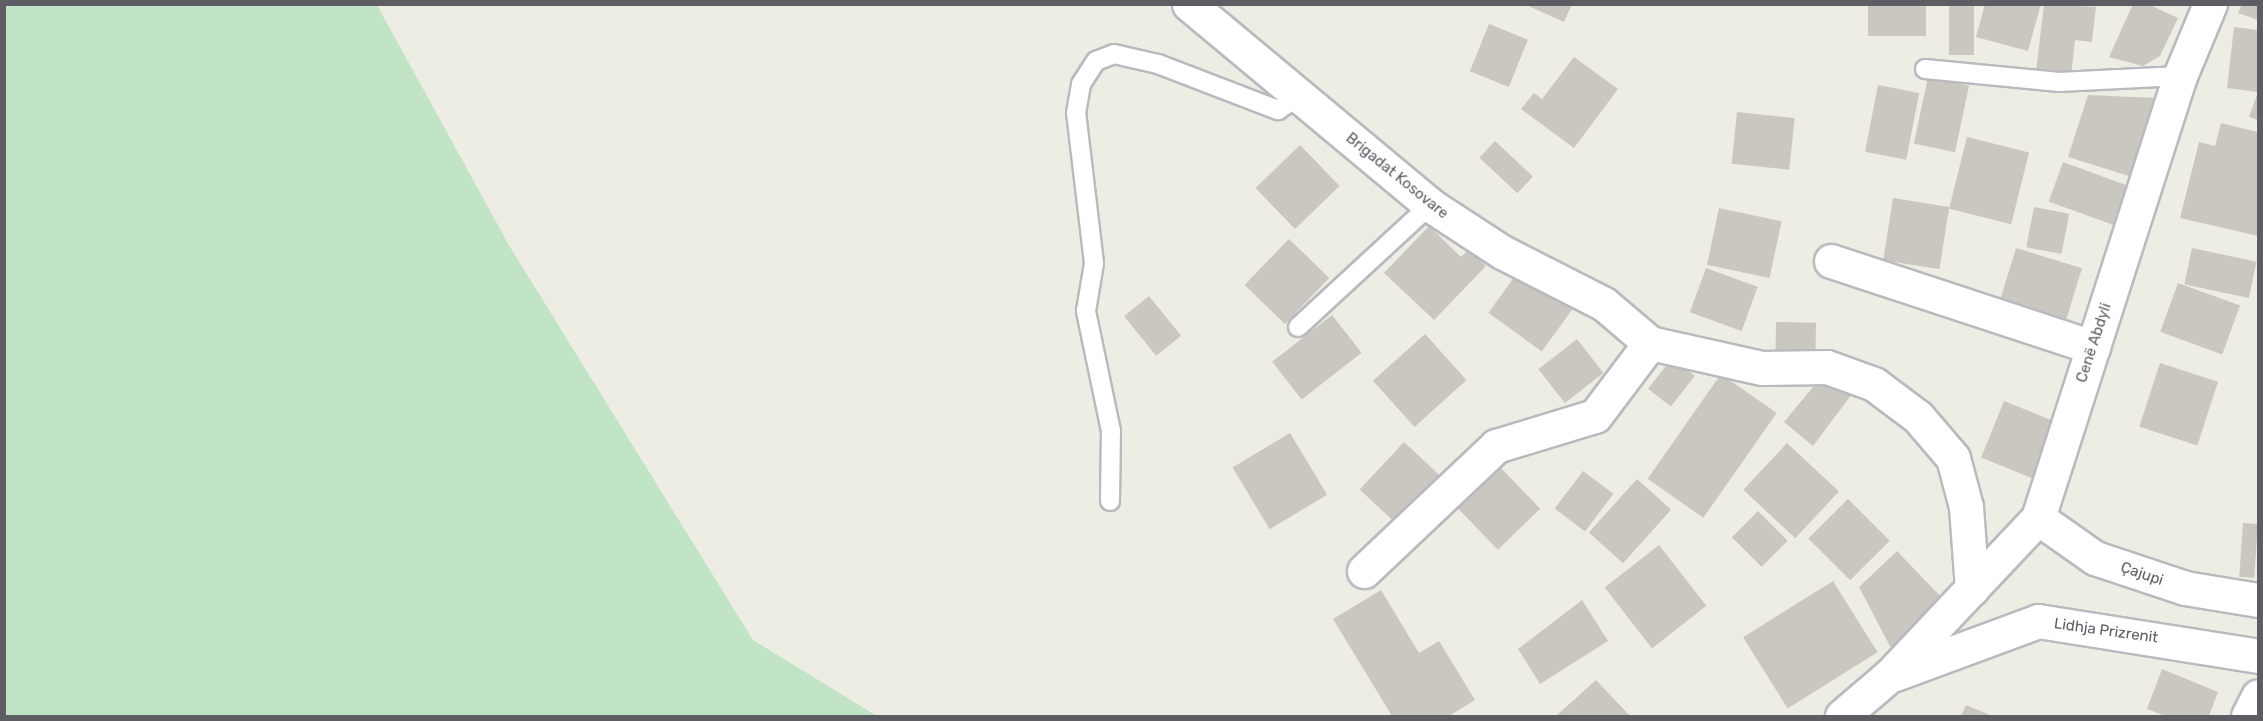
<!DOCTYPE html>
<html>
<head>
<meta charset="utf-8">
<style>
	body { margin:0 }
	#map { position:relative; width:2263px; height:721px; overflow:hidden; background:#eeede4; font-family:Rubik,sans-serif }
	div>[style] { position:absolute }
	.green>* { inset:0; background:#c1e4c6 }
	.building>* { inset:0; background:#cac7c1; transform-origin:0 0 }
	.roads { filter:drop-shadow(2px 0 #b9babf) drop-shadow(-2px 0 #b9babf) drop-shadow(0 2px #b9babf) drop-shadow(0 -2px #b9babf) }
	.service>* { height:18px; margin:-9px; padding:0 9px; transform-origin:9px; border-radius:9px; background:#fff }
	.minor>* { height:33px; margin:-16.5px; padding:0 16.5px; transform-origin:16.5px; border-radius:16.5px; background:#fff }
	span { translate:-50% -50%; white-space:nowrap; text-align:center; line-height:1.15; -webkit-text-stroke:6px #fff; paint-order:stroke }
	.street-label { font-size:15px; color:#5c5e64 }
	.frame { position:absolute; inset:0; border:6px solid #5c5e64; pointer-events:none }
</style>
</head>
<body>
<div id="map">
	<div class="green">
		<div style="clip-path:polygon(4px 5px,377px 5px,510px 247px,753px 640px,877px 716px,5px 716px)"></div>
	</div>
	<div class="building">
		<div style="clip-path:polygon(1524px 4px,1572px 4px,1564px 22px)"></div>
		<div style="left:1868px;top:4px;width:58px;height:32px"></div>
		<div style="left:1949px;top:4px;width:25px;height:51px"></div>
		<div style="clip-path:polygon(1985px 4px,2041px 4px,2028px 51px,1976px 37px)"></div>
		<div style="clip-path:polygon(2044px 4px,2096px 7px,2092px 42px,2075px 40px,2071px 76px,2036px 72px)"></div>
		<div style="clip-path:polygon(2133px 4px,2148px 4px,2178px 18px,2160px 56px,2143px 66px,2109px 57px)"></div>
		<div style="clip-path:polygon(2242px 4px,2258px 4px,2258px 20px,2238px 13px)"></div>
		<div style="left:1489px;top:24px;width:42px;height:51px;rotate:22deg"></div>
		<div style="clip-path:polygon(2234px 27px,2258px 30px,2258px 92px,2227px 88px)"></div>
		<div style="clip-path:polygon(1574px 57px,1618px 89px,1574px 148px,1521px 109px,1534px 93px,1542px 99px)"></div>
		<div style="left:1928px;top:77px;width:42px;height:68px;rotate:12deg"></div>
		<div style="left:1878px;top:85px;width:42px;height:68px;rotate:11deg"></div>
		<div style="clip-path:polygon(2258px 92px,2258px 120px,2249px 117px)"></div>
		<div style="clip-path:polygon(2088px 95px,2158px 98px,2132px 177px,2068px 157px)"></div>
		<div style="left:1737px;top:112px;width:58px;height:52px;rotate:6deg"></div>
		<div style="clip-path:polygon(2221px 123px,2258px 132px,2258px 236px,2180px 218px,2199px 142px,2215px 146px)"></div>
		<div style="left:1967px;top:137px;width:64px;height:74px;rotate:14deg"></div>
		<div style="left:1495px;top:141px;width:52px;height:23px;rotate:43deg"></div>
		<div style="left:1300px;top:145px;width:57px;height:62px;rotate:46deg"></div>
		<div style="left:2063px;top:162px;width:72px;height:42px;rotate:20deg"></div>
		<div style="left:1893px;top:198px;width:57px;height:63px;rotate:9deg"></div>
		<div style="left:2034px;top:207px;width:36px;height:41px;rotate:11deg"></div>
		<div style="left:1719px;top:208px;width:64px;height:58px;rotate:12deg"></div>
		<div style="clip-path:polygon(1429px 226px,1461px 257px,1469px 249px,1486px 266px,1434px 320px,1384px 273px)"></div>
		<div style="left:1289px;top:239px;width:56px;height:64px;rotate:44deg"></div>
		<div style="left:2016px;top:248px;width:69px;height:53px;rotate:17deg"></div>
		<div style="left:2192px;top:248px;width:66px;height:37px;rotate:12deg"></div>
		<div style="left:1523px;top:265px;width:66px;height:59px;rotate:36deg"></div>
		<div style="left:1706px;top:268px;width:55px;height:47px;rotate:20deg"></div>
		<div style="left:2178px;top:283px;width:66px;height:52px;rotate:20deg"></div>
		<div style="left:1149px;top:296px;width:51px;height:32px;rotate:51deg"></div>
		<div style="left:1332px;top:315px;width:48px;height:76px;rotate:52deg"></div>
		<div style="left:1776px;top:322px;width:40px;height:33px;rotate:1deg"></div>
		<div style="left:1425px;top:334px;width:62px;height:70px;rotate:48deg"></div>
		<div style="left:1577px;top:339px;width:43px;height:49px;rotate:52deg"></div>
		<div style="left:1672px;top:358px;width:29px;height:39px;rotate:38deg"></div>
		<div style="left:2160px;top:363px;width:61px;height:67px;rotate:18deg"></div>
		<div style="left:1721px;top:374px;width:68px;height:128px;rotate:35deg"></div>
		<div style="clip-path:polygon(1822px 376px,1852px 394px,1813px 446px,1784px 422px)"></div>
		<div style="left:2004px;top:401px;width:61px;height:61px;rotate:22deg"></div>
		<div style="left:1290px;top:433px;width:72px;height:67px;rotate:59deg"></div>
		<div style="left:1404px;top:442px;width:52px;height:65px;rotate:43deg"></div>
		<div style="left:1787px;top:443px;width:71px;height:64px;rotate:43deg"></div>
		<div style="left:1500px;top:467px;width:58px;height:59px;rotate:46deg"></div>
		<div style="left:1583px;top:471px;width:38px;height:47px;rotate:37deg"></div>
		<div style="left:1637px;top:479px;width:46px;height:72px;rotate:42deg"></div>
		<div style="left:1848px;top:499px;width:59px;height:56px;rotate:45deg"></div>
		<div style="left:1758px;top:511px;width:42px;height:37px;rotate:45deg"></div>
		<div style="left:2243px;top:523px;width:15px;height:54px;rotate:4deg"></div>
		<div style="left:1659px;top:545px;width:77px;height:69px;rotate:52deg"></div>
		<div style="clip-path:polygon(1897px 551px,1944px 600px,1892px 650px,1859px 587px)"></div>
		<div style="left:1833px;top:581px;width:84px;height:106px;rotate:58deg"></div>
		<div style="clip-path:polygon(1381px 590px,1419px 653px,1439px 641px,1475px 700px,1449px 716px,1392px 716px,1333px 619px)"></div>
		<div style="clip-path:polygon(1582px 600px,1608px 641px,1540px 684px,1518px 649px)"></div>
		<div style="clip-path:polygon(2162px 669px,2218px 692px,2209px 716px,2165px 716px,2147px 709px)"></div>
		<div style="clip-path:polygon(1596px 680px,1630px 716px,1556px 716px)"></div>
		<div style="clip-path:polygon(1966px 705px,1992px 716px,1961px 716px)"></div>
	</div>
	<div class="roads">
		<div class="service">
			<div style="left:1925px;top:69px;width:135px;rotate:5.5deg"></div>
			<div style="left:2059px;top:82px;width:121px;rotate:-2.8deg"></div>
			<div style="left:1298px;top:327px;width:180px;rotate:-42.7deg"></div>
			<div style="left:1110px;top:501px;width:70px;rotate:-89.2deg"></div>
			<div style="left:1111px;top:431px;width:123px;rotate:-101.8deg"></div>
			<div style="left:1086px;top:311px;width:49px;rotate:-80.5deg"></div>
			<div style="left:1094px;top:263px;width:151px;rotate:-96.8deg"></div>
			<div style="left:1076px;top:113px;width:29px;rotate:-80deg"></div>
			<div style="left:1081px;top:84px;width:27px;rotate:-57deg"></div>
			<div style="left:1096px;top:61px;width:19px;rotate:-21deg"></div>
			<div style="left:1114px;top:54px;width:45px;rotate:12.8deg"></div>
			<div style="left:1158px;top:64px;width:129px;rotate:21deg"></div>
			<div style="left:1278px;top:110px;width:25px;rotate:-34deg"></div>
		</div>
		<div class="minor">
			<div style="left:1189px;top:4px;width:314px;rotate:39.8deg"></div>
			<div style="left:1430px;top:205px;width:86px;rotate:33.1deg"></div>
			<div style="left:1502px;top:252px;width:114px;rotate:27deg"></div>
			<div style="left:1604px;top:304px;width:60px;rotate:40.3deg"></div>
			<div style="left:1650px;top:343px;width:115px;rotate:12.6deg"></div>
			<div style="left:1762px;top:368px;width:65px;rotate:-0.9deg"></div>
			<div style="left:1827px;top:367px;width:50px;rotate:19.9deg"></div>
			<div style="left:1874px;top:384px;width:55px;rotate:36.9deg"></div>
			<div style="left:1918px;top:417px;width:54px;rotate:49.5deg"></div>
			<div style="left:1953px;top:458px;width:51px;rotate:75.1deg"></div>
			<div style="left:1966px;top:507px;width:82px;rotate:85.8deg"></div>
			<div style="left:1831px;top:261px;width:276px;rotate:18.2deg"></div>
			<div style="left:2038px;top:518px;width:70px;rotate:35.1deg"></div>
			<div style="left:2095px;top:558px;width:95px;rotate:18.4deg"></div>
			<div style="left:2185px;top:588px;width:74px;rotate:9.3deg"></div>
			<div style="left:1364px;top:571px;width:182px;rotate:-43.4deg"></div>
			<div style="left:1496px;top:446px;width:103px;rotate:-16.9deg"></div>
			<div style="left:1595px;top:416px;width:91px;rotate:-53deg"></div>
			<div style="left:1895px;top:674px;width:153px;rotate:-20.3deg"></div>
			<div style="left:2038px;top:621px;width:223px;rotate:9deg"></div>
			<div style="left:1842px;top:716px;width:63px;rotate:-40.5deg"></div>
			<div style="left:1890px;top:675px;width:216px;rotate:-46.7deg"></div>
			<div style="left:2038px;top:518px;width:464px;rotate:-72.2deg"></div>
			<div style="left:2180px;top:76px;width:78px;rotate:-67.4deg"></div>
			<div style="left:2248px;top:716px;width:22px;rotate:-63deg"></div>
		</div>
	</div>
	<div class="street-label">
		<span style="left:1397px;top:176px;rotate:39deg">Brigadat Kosovare</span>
		<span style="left:2094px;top:343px;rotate:-72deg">Cenë Abdyli</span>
		<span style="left:2142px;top:574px;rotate:19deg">Çajupi</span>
		<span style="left:2106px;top:631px;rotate:8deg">Lidhja Prizrenit</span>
	</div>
	<div class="frame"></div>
</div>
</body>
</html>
